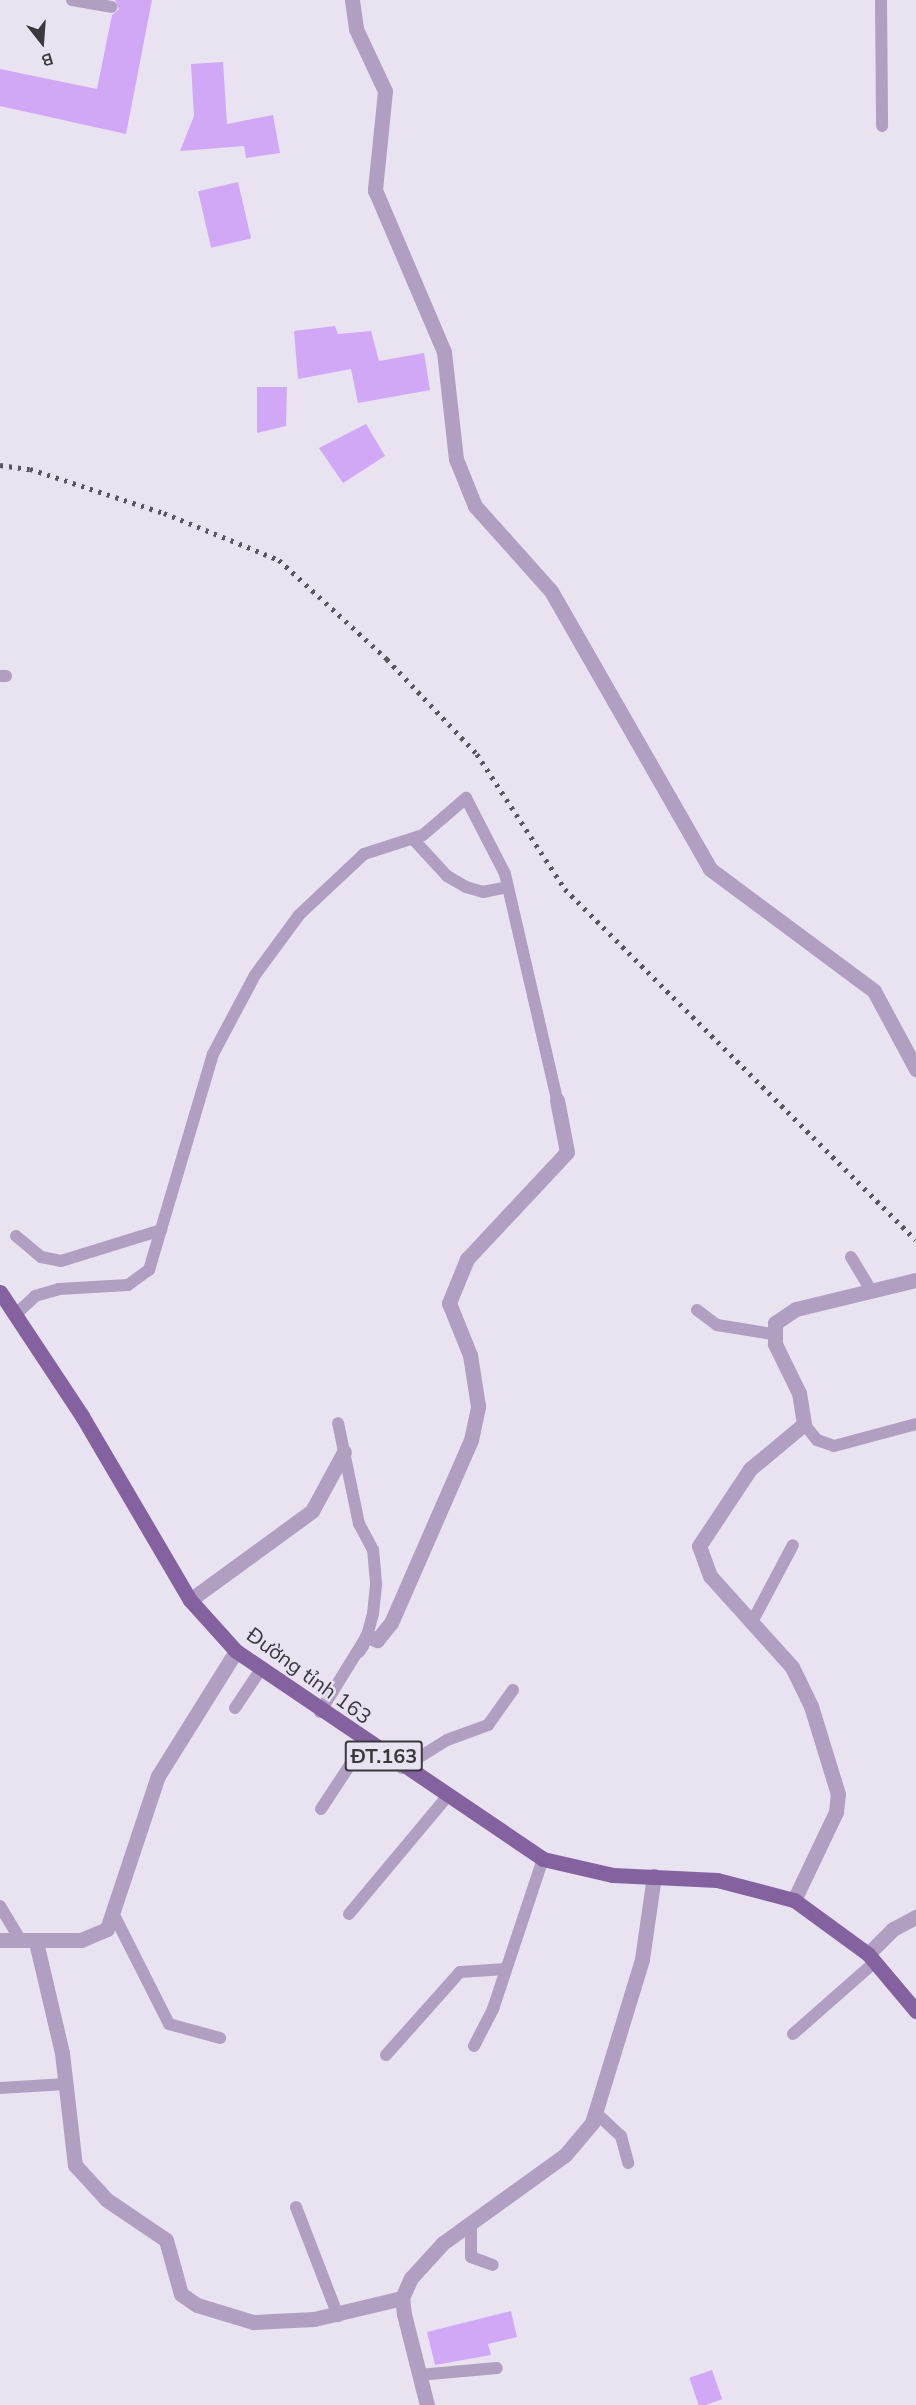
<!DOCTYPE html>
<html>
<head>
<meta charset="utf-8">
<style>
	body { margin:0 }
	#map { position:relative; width:916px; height:2405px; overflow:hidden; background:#e9e2f1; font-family:"Nunito Sans",sans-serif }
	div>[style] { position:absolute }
	.building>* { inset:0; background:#d1a8f5; transform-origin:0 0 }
	.lane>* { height:12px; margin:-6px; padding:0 6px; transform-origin:6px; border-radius:6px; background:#b09fc1 }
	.street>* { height:15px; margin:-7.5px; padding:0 7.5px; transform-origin:7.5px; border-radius:7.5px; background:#b09fc1 }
	.primary>* { height:15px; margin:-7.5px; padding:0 7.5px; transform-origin:7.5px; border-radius:7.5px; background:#83629f }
	.rail>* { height:4.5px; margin-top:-2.25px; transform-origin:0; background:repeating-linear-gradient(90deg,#58555c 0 3px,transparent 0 9px) }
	span { translate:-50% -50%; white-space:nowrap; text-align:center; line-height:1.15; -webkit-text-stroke:5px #e9e2f1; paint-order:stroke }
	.shield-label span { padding:2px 4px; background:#e9e2f1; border:2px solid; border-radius:4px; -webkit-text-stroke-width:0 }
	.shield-label { font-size:20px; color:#3b383e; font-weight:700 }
	.street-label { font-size:21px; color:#3b383e }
	.north { position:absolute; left:12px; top:12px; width:60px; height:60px; -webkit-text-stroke:4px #e9e2f1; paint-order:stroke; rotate:163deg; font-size:16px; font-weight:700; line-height:24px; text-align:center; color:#3b383e }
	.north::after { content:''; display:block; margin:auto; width:21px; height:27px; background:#3b383e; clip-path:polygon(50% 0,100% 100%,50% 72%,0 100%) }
</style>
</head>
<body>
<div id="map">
	<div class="building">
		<div style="clip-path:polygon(115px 0,152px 0,126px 134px,0 106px,0 69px,97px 89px,112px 15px,119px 9px)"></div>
		<div style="clip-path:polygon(223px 62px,227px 124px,273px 115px,280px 153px,246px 158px,244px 146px,180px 151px,194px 116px,191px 64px)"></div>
		<div style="left:238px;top:182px;width:58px;height:41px;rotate:77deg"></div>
		<div style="clip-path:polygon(335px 326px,338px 334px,371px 331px,379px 361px,424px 353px,430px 390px,358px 403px,351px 369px,298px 379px,294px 331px)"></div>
		<div style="clip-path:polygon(257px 387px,287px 387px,286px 426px,257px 433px)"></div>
		<div style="clip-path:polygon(366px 424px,385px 456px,343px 483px,319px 448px)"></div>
		<div style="clip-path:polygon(511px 2311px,517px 2337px,488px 2344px,491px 2355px,435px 2365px,427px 2332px)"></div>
		<div style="left:712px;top:2370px;width:31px;height:24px;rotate:71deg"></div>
	</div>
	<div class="lane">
		<div style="left:72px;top:0;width:40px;rotate:10deg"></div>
		<div style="left:881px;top:0;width:126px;rotate:89.5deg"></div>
		<div style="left:0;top:676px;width:6px"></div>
		<div style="left:413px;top:839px;width:50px;rotate:47.4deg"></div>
		<div style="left:447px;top:876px;width:22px;rotate:30deg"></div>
		<div style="left:466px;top:887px;width:18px;rotate:16deg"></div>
		<div style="left:483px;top:892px;width:25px;rotate:-11deg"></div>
		<div style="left:16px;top:1236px;width:33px;rotate:40deg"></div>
		<div style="left:41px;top:1257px;width:20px;rotate:11deg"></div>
		<div style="left:61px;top:1261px;width:105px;rotate:-17.2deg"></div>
		<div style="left:851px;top:1257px;width:39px;rotate:59deg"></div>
		<div style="left:697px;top:1310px;width:25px;rotate:37deg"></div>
		<div style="left:717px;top:1325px;width:56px;rotate:9.3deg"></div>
		<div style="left:16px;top:1314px;width:26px;rotate:-43deg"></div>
		<div style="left:35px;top:1296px;width:25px;rotate:-16deg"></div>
		<div style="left:59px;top:1289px;width:69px;rotate:-3.3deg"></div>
		<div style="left:128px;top:1285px;width:26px;rotate:-36deg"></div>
		<div style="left:149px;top:1270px;width:225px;rotate:-73.5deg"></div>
		<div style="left:213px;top:1054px;width:89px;rotate:-62deg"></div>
		<div style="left:255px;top:975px;width:74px;rotate:-53.7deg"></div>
		<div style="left:299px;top:915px;width:89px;rotate:-43.2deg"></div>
		<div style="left:364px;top:854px;width:62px;rotate:-17.9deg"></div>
		<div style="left:423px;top:835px;width:57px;rotate:-40.7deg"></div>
		<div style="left:466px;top:798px;width:85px;rotate:62.8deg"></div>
		<div style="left:505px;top:874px;width:232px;rotate:77deg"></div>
		<div style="left:804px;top:1424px;width:21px;rotate:51deg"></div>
		<div style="left:817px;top:1440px;width:18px;rotate:19deg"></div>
		<div style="left:834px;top:1446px;width:85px;rotate:-15deg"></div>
		<div style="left:752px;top:1622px;width:87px;rotate:-62deg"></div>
		<div style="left:235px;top:1708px;width:47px;rotate:-56.3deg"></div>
		<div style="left:320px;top:1712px;width:89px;rotate:-58.3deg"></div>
		<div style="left:367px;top:1636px;width:18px;rotate:117deg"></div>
		<div style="left:359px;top:1652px;width:7px;rotate:-56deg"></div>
		<div style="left:363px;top:1646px;width:11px;rotate:-68deg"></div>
		<div style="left:367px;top:1636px;width:23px;rotate:-75deg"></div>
		<div style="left:373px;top:1614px;width:31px;rotate:-84deg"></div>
		<div style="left:376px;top:1583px;width:33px;rotate:-95deg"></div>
		<div style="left:373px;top:1550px;width:30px;rotate:-118deg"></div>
		<div style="left:359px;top:1524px;width:103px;rotate:-101.7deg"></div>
		<div style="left:402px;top:1768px;width:53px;rotate:-31.9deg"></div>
		<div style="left:447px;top:1740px;width:44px;rotate:-20.1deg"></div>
		<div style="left:488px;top:1725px;width:43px;rotate:-54.5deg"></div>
		<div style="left:321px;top:1809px;width:80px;rotate:-56.7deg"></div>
		<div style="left:0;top:1906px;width:41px;rotate:59deg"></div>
		<div style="left:349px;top:1914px;width:151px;rotate:-50.1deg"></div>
		<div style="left:115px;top:1917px;width:120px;rotate:63.2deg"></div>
		<div style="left:169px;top:2024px;width:53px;rotate:15.4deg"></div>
		<div style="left:793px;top:2034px;width:109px;rotate:-41.3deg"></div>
		<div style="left:474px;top:2046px;width:42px;rotate:-62.8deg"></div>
		<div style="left:493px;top:2009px;width:158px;rotate:-71.6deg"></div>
		<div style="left:386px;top:2055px;width:111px;rotate:-48.3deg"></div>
		<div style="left:460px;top:1972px;width:46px;rotate:-3.7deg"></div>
		<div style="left:0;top:2088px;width:66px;rotate:-3.5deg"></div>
		<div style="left:596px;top:2113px;width:34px;rotate:43deg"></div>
		<div style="left:621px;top:2136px;width:28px;rotate:75deg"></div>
		<div style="left:296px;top:2207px;width:117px;rotate:68.9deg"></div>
		<div style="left:471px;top:2223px;width:34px;rotate:90deg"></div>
		<div style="left:471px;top:2257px;width:23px;rotate:20deg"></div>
		<div style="left:419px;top:2375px;width:78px;rotate:-5.1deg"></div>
	</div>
	<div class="street">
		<div style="left:352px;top:0;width:29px;rotate:82deg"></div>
		<div style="left:356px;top:29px;width:68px;rotate:64.9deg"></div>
		<div style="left:385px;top:91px;width:100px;rotate:95.8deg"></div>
		<div style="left:375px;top:190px;width:176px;rotate:66.9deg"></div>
		<div style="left:444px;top:352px;width:108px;rotate:83.6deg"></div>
		<div style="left:456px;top:459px;width:51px;rotate:68deg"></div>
		<div style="left:475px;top:506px;width:114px;rotate:48.2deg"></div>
		<div style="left:551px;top:591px;width:320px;rotate:60.2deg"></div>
		<div style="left:710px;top:869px;width:204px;rotate:36.6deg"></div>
		<div style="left:874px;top:991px;width:89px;rotate:61.7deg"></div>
		<div style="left:190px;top:1600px;width:151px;rotate:-36.1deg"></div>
		<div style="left:312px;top:1511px;width:67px;rotate:-61.5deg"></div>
		<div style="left:367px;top:1636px;width:11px;rotate:22deg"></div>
		<div style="left:377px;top:1640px;width:22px;rotate:-51deg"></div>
		<div style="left:391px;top:1623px;width:200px;rotate:-66.4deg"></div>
		<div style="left:471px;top:1440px;width:35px;rotate:-78deg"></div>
		<div style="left:478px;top:1406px;width:52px;rotate:-98.9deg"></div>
		<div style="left:470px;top:1355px;width:56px;rotate:-112deg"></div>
		<div style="left:449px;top:1303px;width:48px;rotate:-67.8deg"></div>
		<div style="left:467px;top:1259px;width:146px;rotate:-46.9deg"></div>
		<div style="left:567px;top:1152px;width:53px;rotate:-100.9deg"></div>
		<div style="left:794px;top:1900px;width:98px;rotate:-64.5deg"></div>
		<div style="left:836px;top:1812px;width:18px;rotate:-84deg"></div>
		<div style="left:838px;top:1794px;width:92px;rotate:-107.1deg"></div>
		<div style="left:811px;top:1706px;width:43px;rotate:-116deg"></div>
		<div style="left:792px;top:1667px;width:122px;rotate:-132deg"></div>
		<div style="left:710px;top:1576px;width:32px;rotate:-110deg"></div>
		<div style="left:699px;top:1546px;width:92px;rotate:-56.5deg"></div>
		<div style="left:750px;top:1469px;width:70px;rotate:-39.8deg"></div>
		<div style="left:804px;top:1424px;width:31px;rotate:-99deg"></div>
		<div style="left:799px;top:1393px;width:55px;rotate:-116.1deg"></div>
		<div style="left:775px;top:1344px;width:21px;rotate:-90deg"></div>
		<div style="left:775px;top:1323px;width:25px;rotate:-34deg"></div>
		<div style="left:796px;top:1309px;width:123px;rotate:-13.6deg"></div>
		<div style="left:0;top:1940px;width:81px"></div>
		<div style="left:81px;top:1940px;width:28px;rotate:-23deg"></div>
		<div style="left:107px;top:1929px;width:161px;rotate:-71.6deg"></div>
		<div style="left:158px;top:1776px;width:147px;rotate:-58deg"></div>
		<div style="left:36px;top:1942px;width:114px;rotate:76.8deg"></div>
		<div style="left:62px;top:2053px;width:113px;rotate:83.4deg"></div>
		<div style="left:75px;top:2165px;width:47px;rotate:47.6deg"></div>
		<div style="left:107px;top:2200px;width:71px;rotate:34.1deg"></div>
		<div style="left:166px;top:2240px;width:56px;rotate:74.5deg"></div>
		<div style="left:181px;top:2294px;width:19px;rotate:35deg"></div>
		<div style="left:197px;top:2305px;width:59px;rotate:16.9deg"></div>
		<div style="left:253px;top:2322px;width:61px;rotate:-2.8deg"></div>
		<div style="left:314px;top:2319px;width:90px;rotate:-13.4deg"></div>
		<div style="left:868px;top:1954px;width:35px;rotate:-45deg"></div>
		<div style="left:893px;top:1929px;width:26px;rotate:-28deg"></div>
		<div style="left:427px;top:2405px;width:94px;rotate:-104.2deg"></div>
		<div style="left:404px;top:2314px;width:16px;rotate:-97deg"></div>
		<div style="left:402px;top:2298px;width:22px;rotate:-66deg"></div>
		<div style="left:411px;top:2278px;width:47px;rotate:-47.6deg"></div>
		<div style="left:443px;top:2243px;width:150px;rotate:-35.8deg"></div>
		<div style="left:565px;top:2155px;width:42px;rotate:-49.8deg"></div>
		<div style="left:592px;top:2123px;width:171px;rotate:-73deg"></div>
		<div style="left:642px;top:1959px;width:84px;rotate:-81.8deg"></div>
	</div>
	<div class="primary">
		<div style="left:0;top:1292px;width:149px;rotate:56.5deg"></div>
		<div style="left:82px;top:1416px;width:213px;rotate:59.6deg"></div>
		<div style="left:190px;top:1600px;width:69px;rotate:48deg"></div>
		<div style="left:236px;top:1651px;width:371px;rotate:34.1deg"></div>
		<div style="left:543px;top:1859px;width:72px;rotate:12.9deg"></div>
		<div style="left:613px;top:1875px;width:104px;rotate:2.8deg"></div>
		<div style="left:717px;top:1880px;width:80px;rotate:14.6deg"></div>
		<div style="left:794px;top:1900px;width:92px;rotate:36.1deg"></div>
		<div style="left:868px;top:1954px;width:75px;rotate:49.9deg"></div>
	</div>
	<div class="rail">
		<div style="left:0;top:465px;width:30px;rotate:8deg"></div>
		<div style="left:30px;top:469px;width:141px;rotate:18.2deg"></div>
		<div style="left:164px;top:513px;width:124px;rotate:22.2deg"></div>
		<div style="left:279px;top:560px;width:147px;rotate:42.5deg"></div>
		<div style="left:387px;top:659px;width:131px;rotate:46.5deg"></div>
		<div style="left:477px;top:754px;width:161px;rotate:56.9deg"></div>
		<div style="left:565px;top:889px;width:496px;rotate:45deg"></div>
	</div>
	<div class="shield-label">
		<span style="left:384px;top:1756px">ĐT.163</span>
	</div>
	<div class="street-label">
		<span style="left:309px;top:1676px;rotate:36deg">Đường tỉnh 163</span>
	</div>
	<div class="north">B</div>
</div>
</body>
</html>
